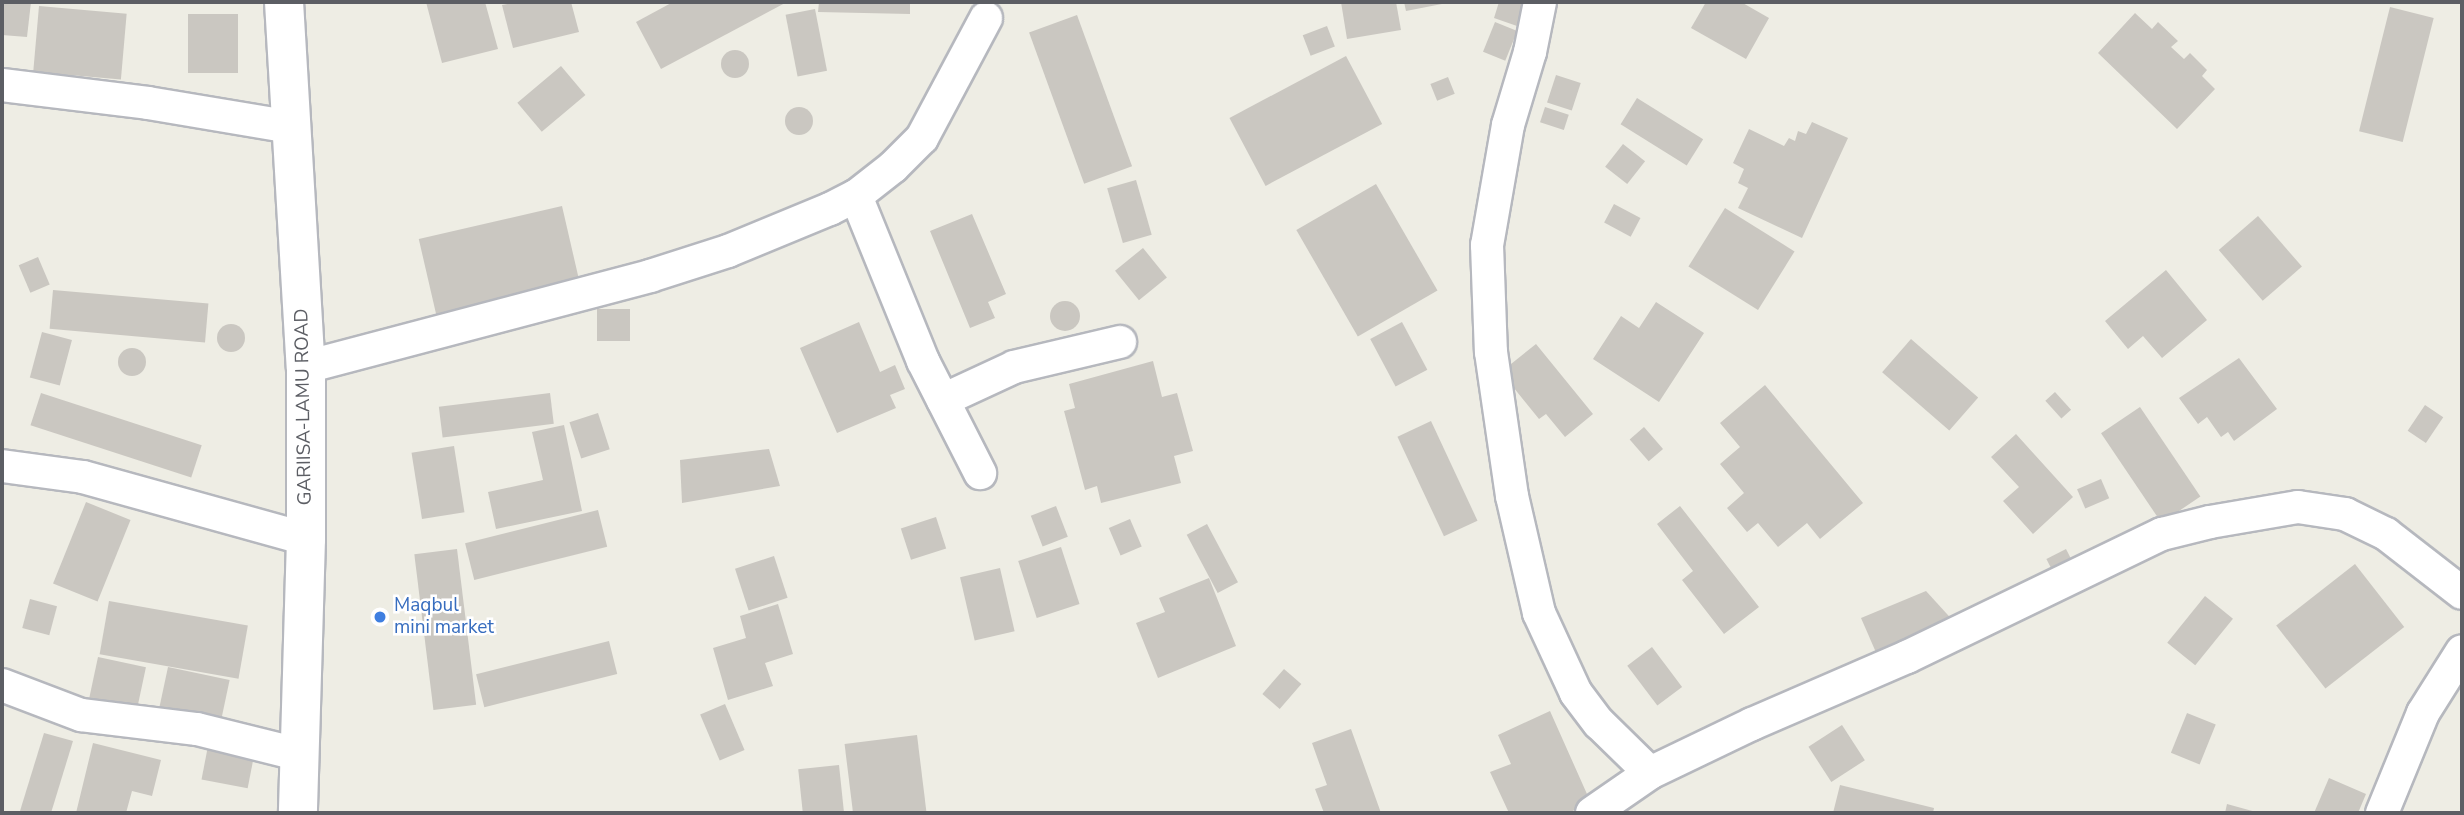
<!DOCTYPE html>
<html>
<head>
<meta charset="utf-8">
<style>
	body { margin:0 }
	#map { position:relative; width:2464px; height:815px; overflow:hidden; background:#eeede4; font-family:"Nunito Sans",sans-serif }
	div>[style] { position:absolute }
	.building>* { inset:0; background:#cac7c1; transform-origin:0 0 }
	.round { border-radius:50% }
	.roads { filter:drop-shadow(2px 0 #b6b8be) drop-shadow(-2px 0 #b6b8be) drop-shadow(0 2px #b6b8be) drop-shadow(0 -2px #b6b8be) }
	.minor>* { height:32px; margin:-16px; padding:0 16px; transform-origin:16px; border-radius:16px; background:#fff }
	.tertiary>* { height:38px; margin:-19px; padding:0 19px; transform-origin:19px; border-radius:19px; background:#fff }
	.dots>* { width:19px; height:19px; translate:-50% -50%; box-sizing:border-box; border:4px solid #fff; border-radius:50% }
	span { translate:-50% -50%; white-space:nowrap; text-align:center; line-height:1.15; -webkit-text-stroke:5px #fff; paint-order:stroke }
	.street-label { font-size:19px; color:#5c5e64 }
	.shop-label { font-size:19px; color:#366cbe }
	.left { translate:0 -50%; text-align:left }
	.frame { position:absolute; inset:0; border:4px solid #5c5e64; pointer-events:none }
</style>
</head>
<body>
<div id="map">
	<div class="building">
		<div style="clip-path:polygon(2px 2px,31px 2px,27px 37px,2px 35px)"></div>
		<div style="clip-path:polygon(426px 2px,485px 2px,498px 49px,442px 63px)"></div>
		<div style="clip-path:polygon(517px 2px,571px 2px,579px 32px,513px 48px,502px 5px)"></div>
		<div style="clip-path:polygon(673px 2px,787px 2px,661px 69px,636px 22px)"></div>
		<div style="clip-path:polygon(819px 2px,910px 2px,910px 14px,818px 12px)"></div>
		<div style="clip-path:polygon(1341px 2px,1396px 2px,1401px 30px,1347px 39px)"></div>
		<div style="clip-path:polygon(1404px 2px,1447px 2px,1447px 3px,1406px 11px)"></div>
		<div style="clip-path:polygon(1499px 2px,1525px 2px,1517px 26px,1494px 18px)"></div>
		<div style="clip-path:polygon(1706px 2px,1741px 2px,1769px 18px,1746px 59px,1691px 28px)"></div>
		<div style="left:39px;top:6px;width:88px;height:66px;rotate:5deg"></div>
		<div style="left:2390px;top:7px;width:45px;height:128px;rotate:14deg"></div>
		<div style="left:815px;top:9px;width:63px;height:30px;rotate:79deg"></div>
		<div style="clip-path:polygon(2135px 13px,2152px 29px,2158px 22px,2178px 41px,2171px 47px,2184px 59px,2190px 53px,2207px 70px,2202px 76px,2215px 89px,2177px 129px,2098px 53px)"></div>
		<div style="left:238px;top:14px;width:59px;height:50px;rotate:90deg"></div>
		<div style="left:1077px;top:15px;width:161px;height:51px;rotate:70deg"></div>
		<div style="left:1495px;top:22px;width:24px;height:32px;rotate:22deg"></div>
		<div style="left:1327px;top:26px;width:22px;height:26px;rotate:69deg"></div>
		<div class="round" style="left:721px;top:50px;width:28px;height:28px"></div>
		<div style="left:1346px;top:56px;width:77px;height:132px;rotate:62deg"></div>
		<div style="left:561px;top:66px;width:38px;height:57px;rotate:50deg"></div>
		<div style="left:1556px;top:75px;width:26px;height:29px;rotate:18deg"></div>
		<div style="left:1448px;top:77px;width:18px;height:19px;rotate:68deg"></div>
		<div style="left:1637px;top:98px;width:78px;height:31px;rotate:32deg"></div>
		<div class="round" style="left:785px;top:107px;width:28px;height:28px"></div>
		<div style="left:1545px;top:107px;width:25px;height:16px;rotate:18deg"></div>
		<div style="clip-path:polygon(1812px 122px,1848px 138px,1802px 238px,1738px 208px,1748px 188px,1738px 183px,1744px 169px,1733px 163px,1749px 129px,1784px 146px,1789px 138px,1795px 141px,1798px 131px,1806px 134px)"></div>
		<div style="left:1623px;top:144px;width:28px;height:29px;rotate:38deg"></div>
		<div style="left:1136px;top:180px;width:57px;height:30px;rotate:74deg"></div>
		<div style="left:1376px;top:184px;width:123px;height:92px;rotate:60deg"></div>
		<div style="left:1614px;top:204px;width:30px;height:21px;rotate:28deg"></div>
		<div style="left:562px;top:206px;width:87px;height:147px;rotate:77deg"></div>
		<div style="left:1725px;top:208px;width:82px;height:69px;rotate:32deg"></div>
		<div style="clip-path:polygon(972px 214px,1006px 294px,988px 302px,995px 318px,970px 328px,930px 231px)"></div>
		<div style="left:2258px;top:216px;width:67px;height:52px;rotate:49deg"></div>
		<div style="left:1143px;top:248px;width:38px;height:36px;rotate:51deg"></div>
		<div style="left:38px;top:257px;width:30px;height:21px;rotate:67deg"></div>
		<div style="clip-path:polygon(2166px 270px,2207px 320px,2162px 358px,2143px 336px,2128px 349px,2105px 321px)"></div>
		<div style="left:53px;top:290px;width:156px;height:39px;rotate:5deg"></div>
		<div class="round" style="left:1050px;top:301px;width:30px;height:30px"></div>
		<div style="clip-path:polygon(1656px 302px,1704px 333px,1659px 402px,1593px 359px,1621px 316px,1639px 328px)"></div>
		<div style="left:597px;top:309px;width:33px;height:32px"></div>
		<div style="clip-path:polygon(859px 322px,880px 372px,895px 365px,905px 389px,890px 395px,896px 408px,837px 433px,800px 348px)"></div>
		<div style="left:1402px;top:322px;width:54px;height:36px;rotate:62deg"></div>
		<div class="round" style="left:217px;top:324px;width:28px;height:28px"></div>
		<div style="left:42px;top:332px;width:31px;height:47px;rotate:15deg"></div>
		<div style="left:1911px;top:339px;width:89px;height:44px;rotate:41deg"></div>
		<div style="clip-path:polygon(1536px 344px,1593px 414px,1565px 437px,1546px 414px,1539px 419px,1501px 372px)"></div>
		<div class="round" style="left:118px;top:348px;width:28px;height:28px"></div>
		<div style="clip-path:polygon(2239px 358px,2277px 409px,2234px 441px,2228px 432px,2221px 437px,2207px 417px,2198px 424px,2179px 398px)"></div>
		<div style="clip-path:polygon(1153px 361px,1162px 397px,1177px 393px,1193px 451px,1174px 456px,1181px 483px,1101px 503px,1097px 486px,1085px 490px,1064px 411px,1075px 408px,1069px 384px)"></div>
		<div style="clip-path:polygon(1765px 385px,1863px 503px,1820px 539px,1807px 523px,1778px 547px,1758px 523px,1747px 532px,1727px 508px,1744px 493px,1720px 464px,1740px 447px,1720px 423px)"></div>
		<div style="left:2055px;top:392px;width:24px;height:13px;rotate:48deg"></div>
		<div style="left:41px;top:393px;width:169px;height:34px;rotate:18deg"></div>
		<div style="left:550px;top:393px;width:31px;height:112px;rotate:83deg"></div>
		<div style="left:2425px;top:405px;width:22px;height:31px;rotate:34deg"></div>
		<div style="left:2140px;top:407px;width:108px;height:47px;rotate:56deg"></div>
		<div style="left:598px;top:413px;width:38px;height:30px;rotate:72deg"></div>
		<div style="left:1431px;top:421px;width:110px;height:37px;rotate:65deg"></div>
		<div style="clip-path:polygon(564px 425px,582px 511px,496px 529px,488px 492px,543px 480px,532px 432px)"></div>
		<div style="left:1644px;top:427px;width:29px;height:19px;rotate:49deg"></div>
		<div style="clip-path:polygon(2016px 434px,2073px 497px,2033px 534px,2003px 501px,2019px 487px,1991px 457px)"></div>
		<div style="left:454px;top:446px;width:67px;height:43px;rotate:81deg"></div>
		<div style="clip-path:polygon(769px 449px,780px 486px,682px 503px,680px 460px)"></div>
		<div style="left:2101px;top:479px;width:21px;height:26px;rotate:67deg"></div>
		<div style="left:86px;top:502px;width:48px;height:88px;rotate:22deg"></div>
		<div style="left:1056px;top:506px;width:33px;height:27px;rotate:69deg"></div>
		<div style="clip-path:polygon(1680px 506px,1759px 607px,1724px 634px,1682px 580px,1693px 571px,1657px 524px)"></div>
		<div style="left:598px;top:510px;width:38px;height:137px;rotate:76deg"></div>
		<div style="left:936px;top:517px;width:33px;height:37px;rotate:72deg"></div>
		<div style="left:1130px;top:519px;width:30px;height:23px;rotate:67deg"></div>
		<div style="left:1207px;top:524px;width:66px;height:23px;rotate:62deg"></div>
		<div style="left:1061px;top:547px;width:60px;height:45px;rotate:72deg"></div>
		<div style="left:457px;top:549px;width:157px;height:43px;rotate:83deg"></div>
		<div style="left:2066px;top:549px;width:20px;height:22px;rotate:63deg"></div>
		<div style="left:774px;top:556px;width:44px;height:41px;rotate:72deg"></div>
		<div style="left:2355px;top:564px;width:80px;height:100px;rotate:52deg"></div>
		<div style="left:1000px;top:568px;width:65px;height:41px;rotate:77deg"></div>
		<div style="clip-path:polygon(1209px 578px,1236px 646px,1158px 678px,1136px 623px,1165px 612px,1159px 598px)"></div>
		<div style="clip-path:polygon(1926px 591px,1957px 625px,1878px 657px,1861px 618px)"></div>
		<div style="left:2205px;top:596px;width:36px;height:60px;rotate:39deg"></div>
		<div style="left:30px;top:599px;width:28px;height:30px;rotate:15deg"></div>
		<div style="left:109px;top:601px;width:141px;height:54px;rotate:10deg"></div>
		<div style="clip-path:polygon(778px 604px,793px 654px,765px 663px,773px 686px,728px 700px,713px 648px,746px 638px,740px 616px)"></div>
		<div style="left:609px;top:641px;width:34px;height:137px;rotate:76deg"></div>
		<div style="left:1652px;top:647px;width:50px;height:31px;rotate:53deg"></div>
		<div style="left:98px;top:657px;width:49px;height:54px;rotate:12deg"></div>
		<div style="left:168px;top:667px;width:63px;height:41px;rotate:12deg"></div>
		<div style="left:1284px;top:669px;width:23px;height:33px;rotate:41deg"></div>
		<div style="left:725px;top:704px;width:50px;height:27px;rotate:67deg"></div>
		<div style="clip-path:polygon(1550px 711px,1591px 803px,1568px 813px,1509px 813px,1490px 772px,1511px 764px,1498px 735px)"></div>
		<div style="left:2187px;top:713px;width:31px;height:43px;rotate:22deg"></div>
		<div style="left:1842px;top:725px;width:42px;height:40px;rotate:57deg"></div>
		<div style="clip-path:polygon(1351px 729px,1381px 813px,1324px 813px,1315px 789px,1327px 785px,1312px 743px)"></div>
		<div style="clip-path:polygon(44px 733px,73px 741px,51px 813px,29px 813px,20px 811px)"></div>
		<div style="left:917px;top:735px;width:77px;height:73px;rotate:83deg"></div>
		<div style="clip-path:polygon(93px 743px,161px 760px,152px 796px,132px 791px,126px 813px,76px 813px)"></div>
		<div style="left:208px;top:746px;width:47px;height:34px;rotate:11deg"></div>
		<div style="left:839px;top:765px;width:48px;height:41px;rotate:84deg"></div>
		<div style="clip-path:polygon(2329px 778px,2366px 794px,2358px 813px,2314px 813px)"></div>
		<div style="clip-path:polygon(1840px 785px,1934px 808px,1933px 813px,1833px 813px)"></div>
		<div style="clip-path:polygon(2227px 804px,2256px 812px,2256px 813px,2225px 813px)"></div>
	</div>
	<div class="roads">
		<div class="minor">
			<div style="left:1540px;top:2px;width:51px;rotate:101.3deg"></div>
			<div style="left:1530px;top:52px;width:76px;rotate:106.8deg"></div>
			<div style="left:1508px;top:125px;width:122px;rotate:99.9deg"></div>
			<div style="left:1487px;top:245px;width:107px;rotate:87.9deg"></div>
			<div style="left:1491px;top:352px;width:146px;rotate:81.7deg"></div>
			<div style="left:1512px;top:496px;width:120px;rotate:77deg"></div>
			<div style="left:1539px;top:613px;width:88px;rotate:65.2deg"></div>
			<div style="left:1576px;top:693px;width:38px;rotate:53deg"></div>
			<div style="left:1599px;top:723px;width:71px;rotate:44.4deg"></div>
			<div style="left:2px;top:85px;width:147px;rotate:7deg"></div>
			<div style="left:148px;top:103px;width:146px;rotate:9.5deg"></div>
			<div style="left:856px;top:196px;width:178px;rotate:67.9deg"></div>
			<div style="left:923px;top:361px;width:126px;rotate:63deg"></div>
			<div style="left:306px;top:367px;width:356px;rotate:-14.8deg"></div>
			<div style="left:650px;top:276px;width:82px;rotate:-17.8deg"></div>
			<div style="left:728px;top:251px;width:110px;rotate:-22.4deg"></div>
			<div style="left:830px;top:209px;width:29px;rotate:-27deg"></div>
			<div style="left:856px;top:196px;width:47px;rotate:-38.1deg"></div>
			<div style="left:893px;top:167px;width:41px;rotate:-45deg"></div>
			<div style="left:922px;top:138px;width:136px;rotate:-61.9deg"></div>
			<div style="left:943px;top:400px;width:78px;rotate:-24.9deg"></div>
			<div style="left:1014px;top:367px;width:109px;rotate:-13.3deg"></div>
			<div style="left:2px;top:466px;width:82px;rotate:7.7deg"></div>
			<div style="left:83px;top:477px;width:231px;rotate:15.5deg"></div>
			<div style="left:2px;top:685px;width:85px;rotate:20.8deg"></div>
			<div style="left:81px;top:715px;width:117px;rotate:6.9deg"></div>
			<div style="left:197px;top:729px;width:107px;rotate:14deg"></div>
			<div style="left:1592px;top:813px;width:70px;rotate:-34.6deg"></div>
			<div style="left:1650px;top:773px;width:113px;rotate:-25.7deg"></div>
			<div style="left:1752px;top:724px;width:169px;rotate:-23.4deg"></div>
			<div style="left:1907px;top:657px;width:283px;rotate:-25.8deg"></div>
			<div style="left:2162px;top:534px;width:49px;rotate:-14deg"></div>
			<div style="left:2210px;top:522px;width:89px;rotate:-9.7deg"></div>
			<div style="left:2298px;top:507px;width:48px;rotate:8.5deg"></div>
			<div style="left:2345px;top:514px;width:46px;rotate:26deg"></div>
			<div style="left:2386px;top:534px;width:96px;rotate:37.8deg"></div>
			<div style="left:2382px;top:813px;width:108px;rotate:-67.7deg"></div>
			<div style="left:2423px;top:713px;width:73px;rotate:-57.8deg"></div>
		</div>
		<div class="tertiary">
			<div style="left:284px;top:2px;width:366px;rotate:86.6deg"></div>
			<div style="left:306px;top:367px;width:172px;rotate:90deg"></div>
			<div style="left:306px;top:539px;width:274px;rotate:91.7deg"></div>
		</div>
	</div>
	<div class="dots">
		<div style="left:380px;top:617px;background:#3f7fe0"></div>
	</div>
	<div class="street-label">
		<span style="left:304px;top:407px;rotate:-91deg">GARIISA-LAMU ROAD</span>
	</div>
	<div class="shop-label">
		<span class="left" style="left:394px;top:617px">Maqbul<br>mini market</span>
	</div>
	<div class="frame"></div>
</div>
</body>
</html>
